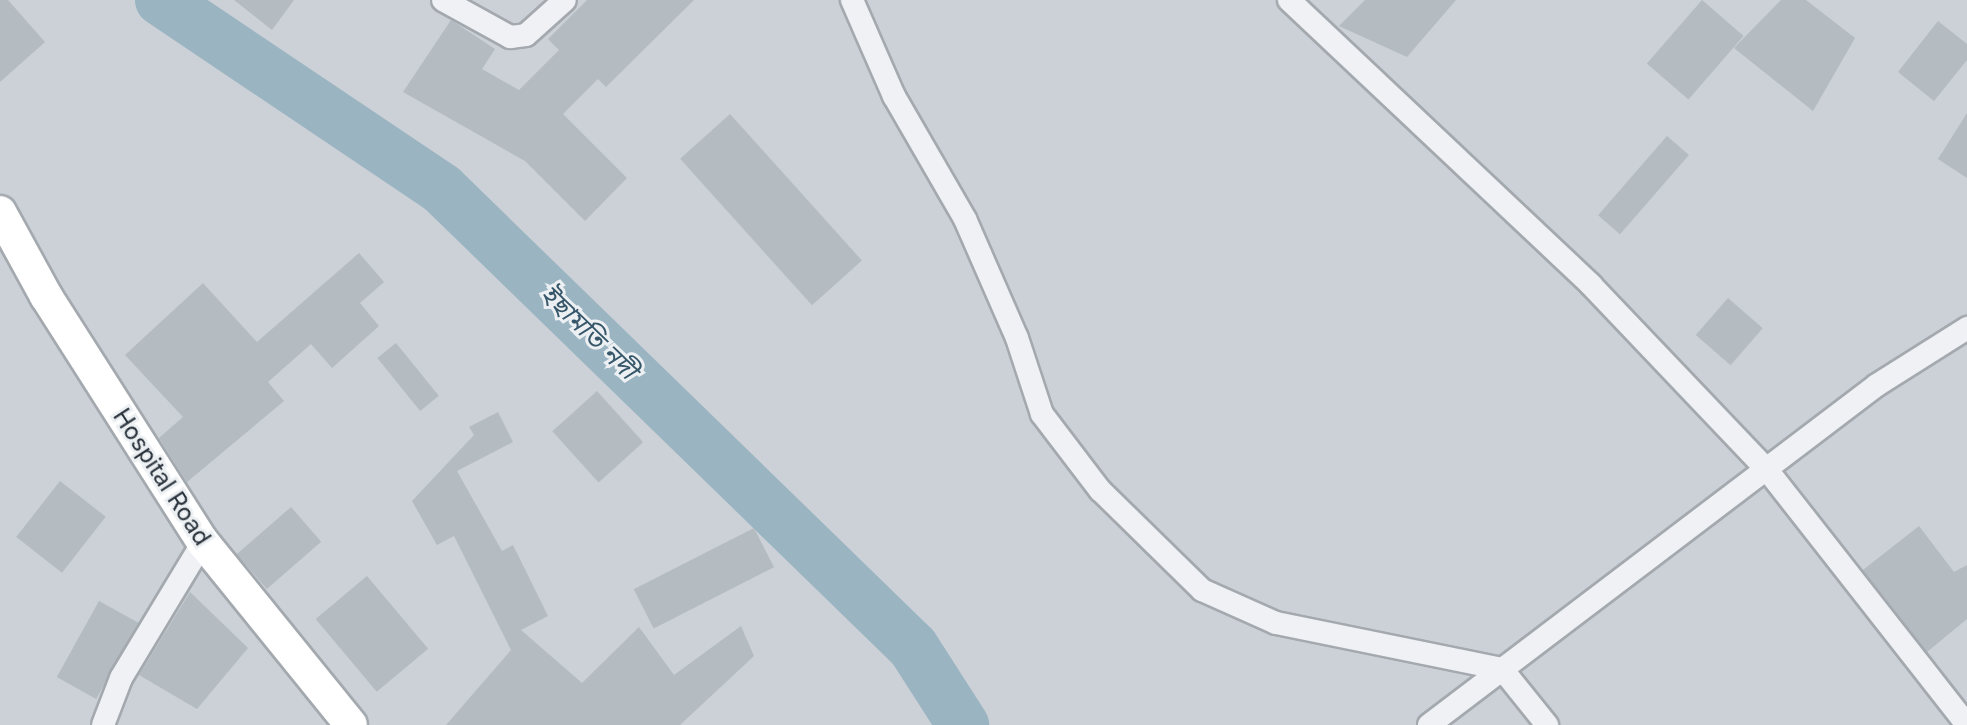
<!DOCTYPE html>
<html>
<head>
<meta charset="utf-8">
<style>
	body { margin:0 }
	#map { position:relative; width:1967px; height:725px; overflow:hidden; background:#dde1e5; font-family:Inter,"Noto Sans Bengali",sans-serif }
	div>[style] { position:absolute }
	.built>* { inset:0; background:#cbd1d6; transform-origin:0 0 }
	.river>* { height:52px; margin:-26px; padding:0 26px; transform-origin:26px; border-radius:26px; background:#9bb4c2 }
	.building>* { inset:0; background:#b4bbc1; transform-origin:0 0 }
	.roads { filter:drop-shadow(2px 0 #a3a9ae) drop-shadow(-2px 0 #a3a9ae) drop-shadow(0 2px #a3a9ae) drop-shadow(0 -2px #a3a9ae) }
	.minor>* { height:22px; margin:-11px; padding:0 11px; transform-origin:11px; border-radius:11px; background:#eff1f4 }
	.secondary>* { height:32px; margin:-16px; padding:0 16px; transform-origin:16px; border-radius:16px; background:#fff }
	span { translate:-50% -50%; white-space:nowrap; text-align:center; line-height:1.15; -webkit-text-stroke:6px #ecf0f3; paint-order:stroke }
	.street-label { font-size:24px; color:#28313a }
	.water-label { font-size:26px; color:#365669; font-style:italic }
</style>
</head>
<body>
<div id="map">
	<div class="built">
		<div style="left:0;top:0;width:1967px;height:725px"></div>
	</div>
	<div class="river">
		<div style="left:161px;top:0;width:339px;rotate:33.9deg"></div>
		<div style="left:442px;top:189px;width:657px;rotate:44.2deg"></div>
		<div style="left:913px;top:647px;width:93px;rotate:57.3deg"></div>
	</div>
	<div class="building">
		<div style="clip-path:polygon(0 0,8px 0,45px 42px,0 82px)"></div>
		<div style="clip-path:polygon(234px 0,294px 0,272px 30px)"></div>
		<div style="clip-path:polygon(587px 0,694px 0,606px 87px,598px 79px,563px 114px,627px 178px,585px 221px,525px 161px,403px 92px,451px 20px,495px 49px,482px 69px,519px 90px,559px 50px,548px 39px)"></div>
		<div style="clip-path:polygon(1365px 0,1456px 0,1407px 57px,1339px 26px)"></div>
		<div style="left:1702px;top:0;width:55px;height:84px;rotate:41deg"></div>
		<div style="clip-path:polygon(1781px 0,1806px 0,1855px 38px,1813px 111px,1734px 48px)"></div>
		<div style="clip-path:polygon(1938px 21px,1967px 44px,1967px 60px,1934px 101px,1898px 72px)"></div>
		<div style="clip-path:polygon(1967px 113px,1967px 178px,1938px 159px)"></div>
		<div style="left:730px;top:114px;width:197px;height:67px;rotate:48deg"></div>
		<div style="left:1667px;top:136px;width:29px;height:105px;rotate:41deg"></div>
		<div style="clip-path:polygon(359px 253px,384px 282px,360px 303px,379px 326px,332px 368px,311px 344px,268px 382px,284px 401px,187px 482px,159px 438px,183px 417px,125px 355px,203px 283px,257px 342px)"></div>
		<div style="left:1728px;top:298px;width:46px;height:49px;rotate:41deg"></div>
		<div style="left:396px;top:343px;width:68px;height:24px;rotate:51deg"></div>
		<div style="left:597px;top:391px;width:69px;height:60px;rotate:48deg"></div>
		<div style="clip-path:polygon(498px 412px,513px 442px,457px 471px,502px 551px,513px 545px,548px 616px,521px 630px,582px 683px,639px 627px,674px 675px,741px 626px,754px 656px,680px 725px,446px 725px,511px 650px,454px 536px,437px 545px,412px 501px,474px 435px,469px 427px)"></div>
		<div style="left:60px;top:481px;width:58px;height:71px;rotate:38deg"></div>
		<div style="left:291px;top:507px;width:46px;height:72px;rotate:49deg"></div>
		<div style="clip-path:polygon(1919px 526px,1954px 572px,1967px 565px,1967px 619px,1927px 652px,1863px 570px)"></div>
		<div style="left:754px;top:528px;width:44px;height:135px;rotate:63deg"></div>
		<div style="left:367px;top:576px;width:95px;height:67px;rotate:50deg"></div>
		<div style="clip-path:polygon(190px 592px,248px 648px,197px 709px,139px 675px)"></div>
		<div style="left:99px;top:601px;width:45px;height:87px;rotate:29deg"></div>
	</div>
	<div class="roads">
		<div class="minor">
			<div style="left:443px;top:0;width:77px;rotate:28.9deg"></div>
			<div style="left:510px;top:37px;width:16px;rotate:-7deg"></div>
			<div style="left:526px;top:35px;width:52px;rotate:-41.9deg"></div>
			<div style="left:852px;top:0;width:105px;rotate:66.4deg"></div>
			<div style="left:894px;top:96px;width:142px;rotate:60deg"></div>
			<div style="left:965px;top:219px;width:130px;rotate:66.4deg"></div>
			<div style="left:1017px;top:338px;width:80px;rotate:71.8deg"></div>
			<div style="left:1042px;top:414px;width:96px;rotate:52.7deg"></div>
			<div style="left:1100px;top:490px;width:143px;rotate:44.4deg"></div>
			<div style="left:1202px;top:590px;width:81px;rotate:24deg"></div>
			<div style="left:1276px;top:623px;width:231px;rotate:11.5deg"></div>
			<div style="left:1502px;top:669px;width:72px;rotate:51.2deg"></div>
			<div style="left:1289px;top:0;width:415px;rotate:43.3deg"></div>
			<div style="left:1591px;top:285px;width:257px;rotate:46.4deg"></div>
			<div style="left:1768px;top:471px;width:323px;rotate:51.9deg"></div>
			<div style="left:103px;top:725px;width:50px;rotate:-69deg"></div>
			<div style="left:121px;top:678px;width:159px;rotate:-58.9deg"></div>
			<div style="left:1429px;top:725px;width:562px;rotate:-37.2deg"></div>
			<div style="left:1877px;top:385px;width:107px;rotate:-32.3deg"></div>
		</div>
		<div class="secondary">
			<div style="left:0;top:212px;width:96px;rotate:61.3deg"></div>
			<div style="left:46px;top:296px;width:292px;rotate:57.5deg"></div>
			<div style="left:203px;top:542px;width:235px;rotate:51deg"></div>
		</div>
	</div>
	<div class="street-label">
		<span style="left:162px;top:477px;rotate:57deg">Hospital Road</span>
	</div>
	<div class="water-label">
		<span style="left:589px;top:332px;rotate:44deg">ইছামতি নদী</span>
	</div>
</div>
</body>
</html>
